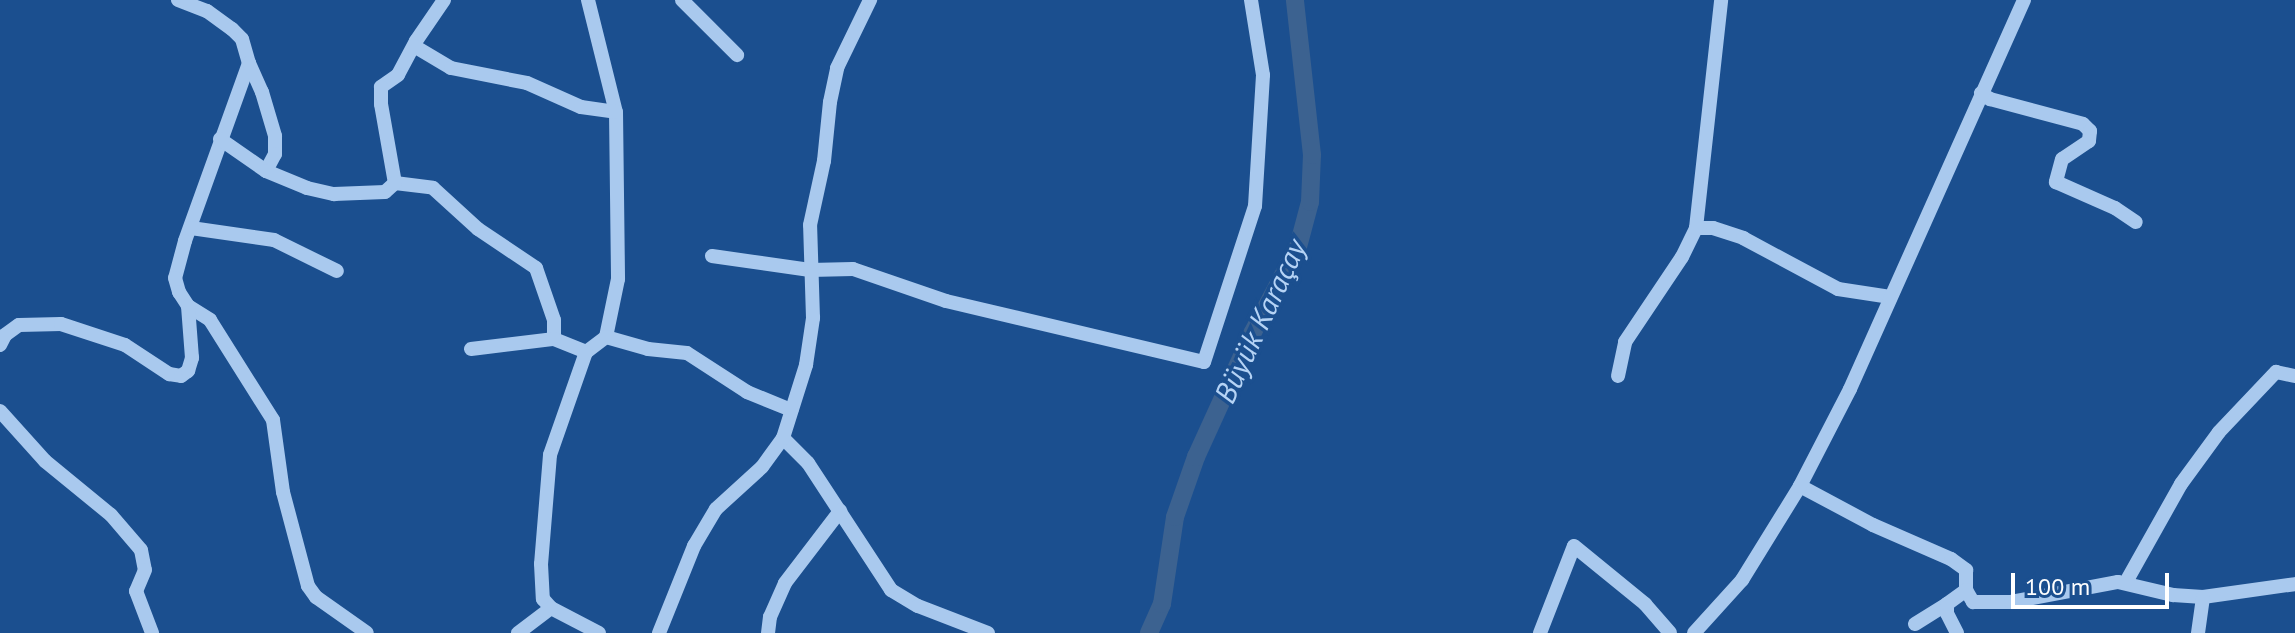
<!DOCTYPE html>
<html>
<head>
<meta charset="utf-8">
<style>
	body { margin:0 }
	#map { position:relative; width:2295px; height:633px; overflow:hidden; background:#1b4f8f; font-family:"PT Sans",sans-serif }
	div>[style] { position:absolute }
	.river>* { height:18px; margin:-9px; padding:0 9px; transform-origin:9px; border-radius:9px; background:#3c6290 }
	.minor>* { height:14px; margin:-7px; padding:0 7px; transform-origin:7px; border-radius:7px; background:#a9c9ee }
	span { translate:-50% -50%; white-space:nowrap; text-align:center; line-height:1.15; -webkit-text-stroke:7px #1b4f8f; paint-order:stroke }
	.water-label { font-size:30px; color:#b5d3f5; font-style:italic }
	.scale { position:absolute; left:2011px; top:573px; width:158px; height:36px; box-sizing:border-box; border:4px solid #fff; border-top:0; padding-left:10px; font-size:24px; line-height:28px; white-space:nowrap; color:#fff; -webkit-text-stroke:6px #1b4f8f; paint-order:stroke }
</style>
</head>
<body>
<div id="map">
	<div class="river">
		<div style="left:1149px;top:633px;width:32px;rotate:-66deg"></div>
		<div style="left:1162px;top:604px;width:88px;rotate:-81.5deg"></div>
		<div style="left:1175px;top:517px;width:64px;rotate:-70.7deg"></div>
		<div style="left:1196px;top:457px;width:137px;rotate:-65.5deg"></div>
		<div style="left:1253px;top:332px;width:96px;rotate:-62.1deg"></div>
		<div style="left:1298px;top:247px;width:47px;rotate:-75.1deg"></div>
		<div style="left:1310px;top:202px;width:47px;rotate:-87.6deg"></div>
		<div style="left:1312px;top:155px;width:156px;rotate:-96.3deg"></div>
	</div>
	<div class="minor">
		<div style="left:178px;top:0;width:31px;rotate:21deg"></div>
		<div style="left:207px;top:11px;width:31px;rotate:36deg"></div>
		<div style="left:232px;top:29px;width:14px;rotate:45deg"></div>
		<div style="left:242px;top:39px;width:25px;rotate:74deg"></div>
		<div style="left:249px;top:63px;width:189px;rotate:109.8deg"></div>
		<div style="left:185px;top:241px;width:38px;rotate:105deg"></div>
		<div style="left:175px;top:278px;width:15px;rotate:74deg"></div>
		<div style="left:179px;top:292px;width:17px;rotate:57deg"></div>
		<div style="left:188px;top:306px;width:26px;rotate:32deg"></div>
		<div style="left:210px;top:320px;width:118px;rotate:57.8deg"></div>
		<div style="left:273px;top:420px;width:73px;rotate:82.1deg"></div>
		<div style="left:283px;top:492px;width:97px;rotate:75.1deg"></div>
		<div style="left:308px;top:586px;width:14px;rotate:54deg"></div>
		<div style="left:316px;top:597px;width:62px;rotate:35.2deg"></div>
		<div style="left:444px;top:0;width:50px;rotate:124.3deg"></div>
		<div style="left:416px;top:41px;width:38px;rotate:118deg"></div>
		<div style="left:398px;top:75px;width:21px;rotate:145deg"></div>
		<div style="left:381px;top:87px;width:17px;rotate:90deg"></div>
		<div style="left:381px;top:104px;width:80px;rotate:80deg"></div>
		<div style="left:395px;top:183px;width:38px;rotate:7deg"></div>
		<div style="left:433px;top:188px;width:61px;rotate:42.3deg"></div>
		<div style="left:478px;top:229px;width:70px;rotate:33.9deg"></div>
		<div style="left:536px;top:268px;width:55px;rotate:70.9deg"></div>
		<div style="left:554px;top:320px;width:19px;rotate:90deg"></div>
		<div style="left:554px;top:339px;width:35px;rotate:22deg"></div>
		<div style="left:588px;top:0;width:115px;rotate:76deg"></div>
		<div style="left:616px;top:112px;width:167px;rotate:89.3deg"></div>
		<div style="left:618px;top:279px;width:59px;rotate:101.7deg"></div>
		<div style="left:606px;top:337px;width:25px;rotate:143deg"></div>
		<div style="left:586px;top:352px;width:109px;rotate:109.3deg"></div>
		<div style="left:550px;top:455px;width:109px;rotate:94.7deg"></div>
		<div style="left:541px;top:564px;width:35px;rotate:87deg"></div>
		<div style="left:543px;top:599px;width:12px;rotate:48deg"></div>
		<div style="left:551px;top:608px;width:54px;rotate:27.5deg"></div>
		<div style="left:682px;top:0;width:78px;rotate:45deg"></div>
		<div style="left:414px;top:46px;width:43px;rotate:30.7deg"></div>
		<div style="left:451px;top:68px;width:77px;rotate:11.2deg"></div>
		<div style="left:527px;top:83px;width:59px;rotate:24deg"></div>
		<div style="left:581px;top:107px;width:35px;rotate:8deg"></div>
		<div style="left:249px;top:63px;width:32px;rotate:66deg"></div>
		<div style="left:262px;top:92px;width:46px;rotate:73.5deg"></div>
		<div style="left:275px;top:136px;width:18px;rotate:90deg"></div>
		<div style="left:275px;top:154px;width:19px;rotate:118deg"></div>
		<div style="left:1981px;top:93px;width:11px;rotate:34deg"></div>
		<div style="left:1990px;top:99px;width:96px;rotate:15deg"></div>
		<div style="left:2083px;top:124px;width:10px;rotate:45deg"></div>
		<div style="left:2090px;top:131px;width:10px;rotate:96deg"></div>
		<div style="left:2089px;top:141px;width:32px;rotate:146deg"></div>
		<div style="left:2062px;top:159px;width:24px;rotate:105deg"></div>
		<div style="left:2056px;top:182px;width:64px;rotate:23.8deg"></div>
		<div style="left:2115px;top:208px;width:25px;rotate:34deg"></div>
		<div style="left:220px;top:139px;width:56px;rotate:34.8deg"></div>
		<div style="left:266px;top:171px;width:44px;rotate:22.5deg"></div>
		<div style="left:307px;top:188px;width:28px;rotate:13deg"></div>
		<div style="left:334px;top:194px;width:51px;rotate:-2.2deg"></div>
		<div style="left:385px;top:192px;width:13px;rotate:-42deg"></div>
		<div style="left:191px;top:228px;width:84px;rotate:8.2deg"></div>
		<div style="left:274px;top:240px;width:70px;rotate:26.2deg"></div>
		<div style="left:1696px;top:228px;width:17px"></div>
		<div style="left:1713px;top:228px;width:32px;rotate:18deg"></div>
		<div style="left:1743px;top:238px;width:108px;rotate:28.2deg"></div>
		<div style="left:1838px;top:289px;width:53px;rotate:8.7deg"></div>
		<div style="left:712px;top:256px;width:99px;rotate:8.1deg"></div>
		<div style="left:810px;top:270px;width:43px;rotate:-1.3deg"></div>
		<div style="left:853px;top:269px;width:98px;rotate:19deg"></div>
		<div style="left:946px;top:301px;width:265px;rotate:13.3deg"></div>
		<div style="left:1204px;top:362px;width:164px;rotate:-71.9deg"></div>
		<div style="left:1255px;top:206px;width:131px;rotate:-86.5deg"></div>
		<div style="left:1263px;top:75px;width:76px;rotate:-99.1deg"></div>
		<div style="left:606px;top:337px;width:44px;rotate:15.9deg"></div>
		<div style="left:648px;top:349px;width:39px;rotate:6deg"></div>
		<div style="left:687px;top:353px;width:72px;rotate:33deg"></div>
		<div style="left:747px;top:392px;width:48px;rotate:22.2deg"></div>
		<div style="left:0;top:345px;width:11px;rotate:-63deg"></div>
		<div style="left:5px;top:335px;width:17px;rotate:-36deg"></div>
		<div style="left:19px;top:325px;width:42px;rotate:-1.4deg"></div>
		<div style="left:61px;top:324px;width:67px;rotate:18.2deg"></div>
		<div style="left:125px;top:345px;width:53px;rotate:33.4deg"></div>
		<div style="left:169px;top:374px;width:12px;rotate:9deg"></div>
		<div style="left:181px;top:376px;width:9px;rotate:-36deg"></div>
		<div style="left:188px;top:371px;width:14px;rotate:-73deg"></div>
		<div style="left:192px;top:358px;width:52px;rotate:-94.4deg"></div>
		<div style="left:471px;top:349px;width:84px;rotate:-6.9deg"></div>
		<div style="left:1618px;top:376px;width:35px;rotate:-78deg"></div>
		<div style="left:1625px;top:342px;width:102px;rotate:-56.2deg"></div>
		<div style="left:1682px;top:257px;width:32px;rotate:-64deg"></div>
		<div style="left:1696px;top:228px;width:229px;rotate:-83.7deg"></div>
		<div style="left:0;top:411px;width:67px;rotate:48deg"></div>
		<div style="left:45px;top:461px;width:85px;rotate:39.3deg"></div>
		<div style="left:111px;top:515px;width:46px;rotate:49.4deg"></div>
		<div style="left:141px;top:550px;width:20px;rotate:79deg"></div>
		<div style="left:145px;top:570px;width:23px;rotate:113deg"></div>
		<div style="left:136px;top:591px;width:45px;rotate:69.1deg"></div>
		<div style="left:783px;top:438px;width:35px;rotate:45deg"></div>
		<div style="left:808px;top:463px;width:152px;rotate:56.8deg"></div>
		<div style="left:891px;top:590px;width:31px;rotate:31deg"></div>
		<div style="left:918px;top:606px;width:75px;rotate:21.1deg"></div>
		<div style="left:1800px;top:486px;width:83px;rotate:28.1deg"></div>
		<div style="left:1873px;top:525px;width:85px;rotate:23.6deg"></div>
		<div style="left:1951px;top:559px;width:19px;rotate:36deg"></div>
		<div style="left:1966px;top:570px;width:20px;rotate:90deg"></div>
		<div style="left:1966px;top:590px;width:14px;rotate:60deg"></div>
		<div style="left:1973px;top:602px;width:38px"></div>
		<div style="left:2011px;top:602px;width:109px;rotate:-10.6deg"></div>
		<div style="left:2118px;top:582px;width:57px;rotate:13.3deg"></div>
		<div style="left:2173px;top:595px;width:30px;rotate:4deg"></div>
		<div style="left:2203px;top:597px;width:93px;rotate:-8deg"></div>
		<div style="left:2126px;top:582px;width:112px;rotate:-60.7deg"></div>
		<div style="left:2181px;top:484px;width:64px;rotate:-53.8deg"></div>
		<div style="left:2219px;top:432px;width:83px;rotate:-46.5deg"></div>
		<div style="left:2276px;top:372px;width:19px;rotate:12deg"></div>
		<div style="left:1915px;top:624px;width:38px;rotate:-32deg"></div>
		<div style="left:518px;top:633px;width:41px;rotate:-37.1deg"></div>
		<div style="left:659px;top:633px;width:94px;rotate:-68.1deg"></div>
		<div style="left:694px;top:546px;width:43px;rotate:-59.3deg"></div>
		<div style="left:716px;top:509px;width:62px;rotate:-42.4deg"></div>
		<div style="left:762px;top:467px;width:36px;rotate:-54deg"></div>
		<div style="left:783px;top:438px;width:77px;rotate:-72.5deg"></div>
		<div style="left:806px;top:365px;width:48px;rotate:-81.5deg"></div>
		<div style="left:813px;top:318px;width:93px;rotate:-91.8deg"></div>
		<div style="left:810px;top:225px;width:66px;rotate:-77.7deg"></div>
		<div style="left:824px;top:161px;width:59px;rotate:-84.2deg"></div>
		<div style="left:830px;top:102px;width:35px;rotate:-78deg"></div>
		<div style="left:837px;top:68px;width:76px;rotate:-64.1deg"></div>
		<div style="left:768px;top:633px;width:16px;rotate:-83deg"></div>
		<div style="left:770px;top:617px;width:37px;rotate:-66deg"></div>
		<div style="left:785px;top:583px;width:91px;rotate:-52.6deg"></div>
		<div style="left:1540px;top:633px;width:93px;rotate:-68.7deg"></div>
		<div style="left:1574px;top:546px;width:92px;rotate:39.2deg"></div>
		<div style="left:1645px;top:604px;width:38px;rotate:49deg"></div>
		<div style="left:1694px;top:633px;width:72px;rotate:-47.8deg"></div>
		<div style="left:1742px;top:580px;width:110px;rotate:-58.3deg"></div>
		<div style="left:1800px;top:486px;width:109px;rotate:-62.7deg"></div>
		<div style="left:1850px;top:389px;width:426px;rotate:-65.9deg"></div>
		<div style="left:1957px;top:633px;width:22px;rotate:-117deg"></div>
		<div style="left:1947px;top:613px;width:9px;rotate:-90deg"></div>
		<div style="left:1947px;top:604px;width:24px;rotate:-36deg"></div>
		<div style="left:2198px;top:633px;width:36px;rotate:-82deg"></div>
	</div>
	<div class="water-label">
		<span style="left:1260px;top:321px;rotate:-65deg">Büyük Karaçay</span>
	</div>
	<div class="scale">100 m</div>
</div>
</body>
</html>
